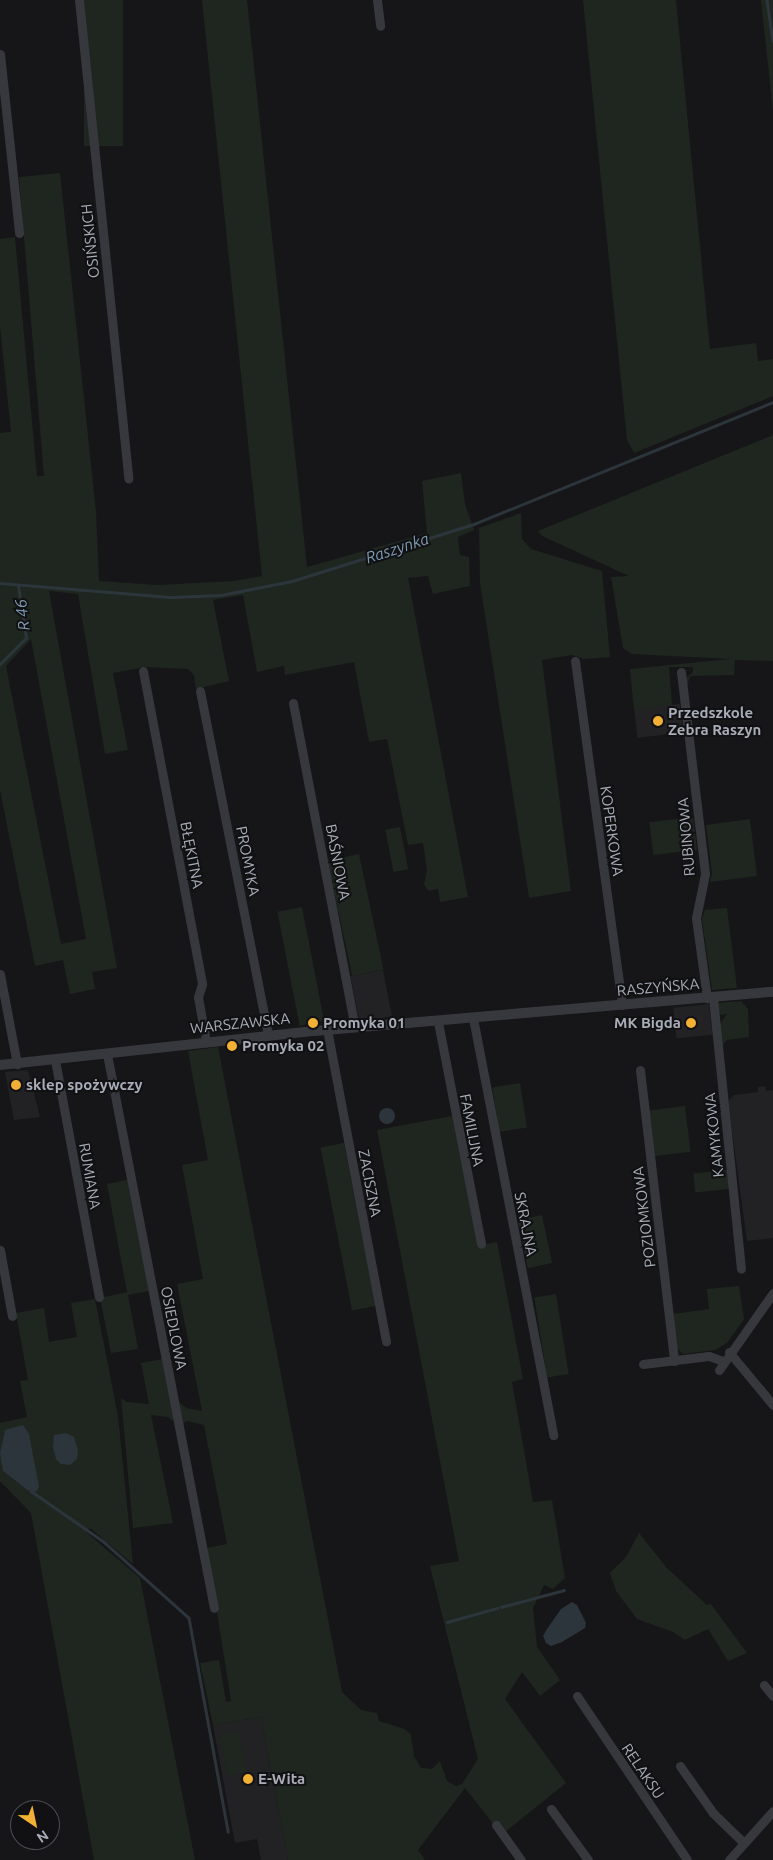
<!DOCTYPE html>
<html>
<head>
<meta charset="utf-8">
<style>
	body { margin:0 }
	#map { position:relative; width:773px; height:1860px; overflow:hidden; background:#161618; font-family:Ubuntu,sans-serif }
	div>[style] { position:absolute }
	.built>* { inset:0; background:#222225; transform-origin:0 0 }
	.green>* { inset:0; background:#1e261f; transform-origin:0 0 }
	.water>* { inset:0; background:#2c353c }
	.round { border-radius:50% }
	.stream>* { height:2.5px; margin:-1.25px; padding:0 1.25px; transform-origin:1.25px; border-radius:1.25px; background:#2c353c }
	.minor>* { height:9px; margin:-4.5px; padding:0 4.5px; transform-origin:4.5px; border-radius:4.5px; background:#37383d }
	.tertiary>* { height:10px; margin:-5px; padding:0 5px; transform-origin:5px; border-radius:5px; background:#37383d }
	.dots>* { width:14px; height:14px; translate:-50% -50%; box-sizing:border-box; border:2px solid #111113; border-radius:50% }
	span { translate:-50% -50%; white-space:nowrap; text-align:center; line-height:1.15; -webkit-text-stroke:4px #111113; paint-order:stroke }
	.street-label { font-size:15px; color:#a8adb8 }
	.poi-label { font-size:15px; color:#a8adb8; font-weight:700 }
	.left { translate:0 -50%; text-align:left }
	.right { translate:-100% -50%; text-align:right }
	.water-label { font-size:16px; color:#7f9bb3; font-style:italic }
	.north { position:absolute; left:10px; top:1800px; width:50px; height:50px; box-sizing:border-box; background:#111113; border:1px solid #4d4f55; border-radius:50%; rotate:146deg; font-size:14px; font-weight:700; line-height:20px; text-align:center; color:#a8adb8 }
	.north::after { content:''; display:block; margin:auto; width:18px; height:22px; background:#f2b134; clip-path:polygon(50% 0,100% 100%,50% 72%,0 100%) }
</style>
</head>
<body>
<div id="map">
	<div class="built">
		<div style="left:680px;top:704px;width:29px;height:46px;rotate:84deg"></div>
		<div style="left:383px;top:970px;width:47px;height:33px;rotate:79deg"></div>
		<div style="left:709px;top:1004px;width:31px;height:36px;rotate:84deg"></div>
		<div style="clip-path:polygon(28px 1070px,40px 1117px,14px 1120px,5px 1072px)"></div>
		<div style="clip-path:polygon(765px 1086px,766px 1091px,773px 1090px,773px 1238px,747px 1241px,728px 1101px,734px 1095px,758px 1092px,758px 1087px)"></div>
		<div style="clip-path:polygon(261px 1717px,288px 1860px,261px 1860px,257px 1839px,235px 1843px,213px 1725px)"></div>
	</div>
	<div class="green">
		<div style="left:84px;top:0;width:39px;height:146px"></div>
		<div style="clip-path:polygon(evenodd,202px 0,247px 0,307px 567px,427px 533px,422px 481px,461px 473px,465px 504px,474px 530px,458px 537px,460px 555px,469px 557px,470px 586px,433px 594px,428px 576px,408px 578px,468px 897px,440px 902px,438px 889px,428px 891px,424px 884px,427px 870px,423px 843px,408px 845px,387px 739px,369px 742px,354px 662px,285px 675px,284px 666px,257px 672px,243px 595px,213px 600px,229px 681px,196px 689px,194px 675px,188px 669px,145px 667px,113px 673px,128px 750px,105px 754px,78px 594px,49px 591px,117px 968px,92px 972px,95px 989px,70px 994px,63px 960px,35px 966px,0 790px,0 433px,11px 432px,0 326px,0 239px,15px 237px,37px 476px,44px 476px,19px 177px,60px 173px,96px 511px,99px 581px,158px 585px,234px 581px,262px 576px,202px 0,31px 639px,86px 939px,61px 944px,6px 666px,31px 639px)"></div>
		<div style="clip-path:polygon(583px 0,676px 0,710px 349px,756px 343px,758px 361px,773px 359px,773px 396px,634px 453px,627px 440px)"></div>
		<div style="clip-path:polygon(761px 0,773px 0,773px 112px)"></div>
		<div style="clip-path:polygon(773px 435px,773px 661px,735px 660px,734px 675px,690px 676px,686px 690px,685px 679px,693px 672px,693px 667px,669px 667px,672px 705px,634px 710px,630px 669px,730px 659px,632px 654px,623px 648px,611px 577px,629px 576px,542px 536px,538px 531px)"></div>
		<div style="clip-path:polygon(521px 513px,522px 539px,531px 549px,602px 571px,610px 657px,584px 659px,572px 655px,542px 660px,571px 891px,529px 898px,480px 583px,479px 528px)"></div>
		<div style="left:693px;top:817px;width:33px;height:44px;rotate:83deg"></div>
		<div style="clip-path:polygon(750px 819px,757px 876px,710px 882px,712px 874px,706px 825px)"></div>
		<div style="left:400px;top:827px;width:43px;height:15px;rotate:79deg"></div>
		<div style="left:359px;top:854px;width:118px;height:32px;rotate:78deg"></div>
		<div style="left:302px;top:907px;width:116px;height:25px;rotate:79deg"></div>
		<div style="clip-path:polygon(727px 908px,737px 988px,712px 990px,702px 919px,705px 910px)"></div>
		<div style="clip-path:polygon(741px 1001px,748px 1009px,749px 1037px,727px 1040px,722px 1046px,720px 1024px,727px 1014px,719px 1015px,717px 1003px)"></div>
		<div style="clip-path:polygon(218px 1047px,342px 1692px,361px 1710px,377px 1713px,379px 1721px,405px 1729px,411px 1735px,414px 1756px,421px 1768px,432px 1769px,440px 1761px,447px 1781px,456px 1786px,462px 1784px,478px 1759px,430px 1566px,459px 1561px,377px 1130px,452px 1116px,478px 1246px,497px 1242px,523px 1379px,512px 1382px,533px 1502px,552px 1500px,565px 1578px,553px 1589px,544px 1585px,533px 1608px,537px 1647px,560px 1680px,540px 1696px,522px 1672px,505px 1699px,566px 1783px,505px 1832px,494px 1825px,465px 1788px,418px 1850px,425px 1860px,288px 1860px,261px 1717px,213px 1725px,200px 1663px,219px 1660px,226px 1702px,231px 1701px,207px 1548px,227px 1544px,204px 1425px,187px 1421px,183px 1424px,179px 1402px,186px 1408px,202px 1411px,177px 1284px,203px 1279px,182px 1165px,208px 1160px,188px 1051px)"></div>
		<div style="left:520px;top:1083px;width:45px;height:28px;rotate:81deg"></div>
		<div style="left:685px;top:1106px;width:46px;height:36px;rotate:83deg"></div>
		<div style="left:344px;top:1143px;width:166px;height:24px;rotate:79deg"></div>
		<div style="left:727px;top:1170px;width:19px;height:34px;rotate:84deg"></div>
		<div style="clip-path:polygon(127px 1180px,149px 1291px,128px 1295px,138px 1349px,111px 1353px,100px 1298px,127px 1292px,107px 1184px)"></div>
		<div style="left:542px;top:1215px;width:49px;height:25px;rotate:78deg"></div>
		<div style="clip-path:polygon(739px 1286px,744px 1319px,727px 1343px,715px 1350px,683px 1354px,677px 1348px,673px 1314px,709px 1309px,707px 1289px)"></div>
		<div style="left:556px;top:1294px;width:81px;height:22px;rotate:81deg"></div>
		<div style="clip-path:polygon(evenodd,95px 1299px,118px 1416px,133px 1564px,90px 1528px,86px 1532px,140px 1578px,195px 1860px,94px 1860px,31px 1513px,0 1481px,0 1423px,27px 1417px,20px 1381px,28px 1380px,16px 1313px,44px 1308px,49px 1342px,77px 1337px,71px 1303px,95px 1299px,0 1454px,27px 1490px,4px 1472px,0 1454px)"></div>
		<div style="clip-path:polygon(162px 1359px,174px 1422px,168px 1417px,151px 1415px,173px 1523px,133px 1528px,121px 1398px,127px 1402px,149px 1404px,141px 1363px)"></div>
		<div style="clip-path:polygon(639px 1533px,667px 1568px,707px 1605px,711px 1604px,747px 1653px,728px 1661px,708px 1629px,685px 1640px,673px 1632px,637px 1619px,616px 1591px,610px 1573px,626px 1557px)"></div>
		<div style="left:239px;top:1731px;width:42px;height:20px;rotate:79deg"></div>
	</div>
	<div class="water">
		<div class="round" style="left:379px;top:1108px;width:16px;height:16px"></div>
		<div style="clip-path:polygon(23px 1425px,29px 1434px,39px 1487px,36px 1492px,27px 1490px,3px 1471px,0 1454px,5px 1430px)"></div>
		<div style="clip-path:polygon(66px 1433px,74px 1437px,78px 1450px,77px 1459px,70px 1465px,61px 1464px,56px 1459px,53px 1447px,54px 1435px)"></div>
		<div style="clip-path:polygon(572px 1602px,577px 1605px,586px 1623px,585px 1628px,562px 1642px,551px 1646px,546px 1643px,543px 1636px,547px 1629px,561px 1609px)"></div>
	</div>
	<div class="stream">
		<div style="left:767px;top:0;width:41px;rotate:81.7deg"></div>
		<div style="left:0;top:583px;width:173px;rotate:4.7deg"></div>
		<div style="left:172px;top:597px;width:49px;rotate:-2.3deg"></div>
		<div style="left:221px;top:595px;width:72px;rotate:-11.2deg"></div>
		<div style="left:292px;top:581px;width:191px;rotate:-17.4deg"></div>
		<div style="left:474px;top:524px;width:323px;rotate:-22.2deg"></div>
		<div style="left:0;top:664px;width:37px;rotate:-45deg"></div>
		<div style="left:26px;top:638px;width:53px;rotate:-98.7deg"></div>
		<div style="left:31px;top:1491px;width:88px;rotate:34.8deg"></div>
		<div style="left:103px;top:1541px;width:115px;rotate:41.8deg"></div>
		<div style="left:189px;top:1618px;width:217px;rotate:79.6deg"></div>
		<div style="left:501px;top:1607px;width:65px;rotate:-15.1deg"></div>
		<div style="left:447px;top:1622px;width:52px;rotate:-15.6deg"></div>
	</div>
	<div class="minor">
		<div style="left:79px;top:0;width:481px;rotate:84.1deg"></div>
		<div style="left:377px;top:0;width:26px;rotate:83deg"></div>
		<div style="left:0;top:54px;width:180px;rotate:83.9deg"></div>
		<div style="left:575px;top:661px;width:347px;rotate:82.2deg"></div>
		<div style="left:143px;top:671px;width:319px;rotate:79.3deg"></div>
		<div style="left:202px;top:984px;width:14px;rotate:107deg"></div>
		<div style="left:198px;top:997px;width:46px;rotate:79.9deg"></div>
		<div style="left:681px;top:672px;width:203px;rotate:83.2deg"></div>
		<div style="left:705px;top:874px;width:45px;rotate:101.6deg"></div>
		<div style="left:696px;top:918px;width:81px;rotate:82.2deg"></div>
		<div style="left:200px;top:691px;width:351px;rotate:78.8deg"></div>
		<div style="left:293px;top:703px;width:330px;rotate:79.2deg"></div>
		<div style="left:0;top:974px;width:92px;rotate:79.3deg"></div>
		<div style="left:713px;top:998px;width:272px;rotate:84.1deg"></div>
		<div style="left:473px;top:1018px;width:425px;rotate:79.1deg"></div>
		<div style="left:438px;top:1022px;width:226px;rotate:79deg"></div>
		<div style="left:327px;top:1029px;width:318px;rotate:79.3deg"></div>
		<div style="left:107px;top:1054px;width:564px;rotate:79.07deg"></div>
		<div style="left:55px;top:1060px;width:241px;rotate:79.5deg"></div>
		<div style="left:640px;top:1070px;width:293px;rotate:83.3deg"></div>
		<div style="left:0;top:1250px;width:67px;rotate:79.7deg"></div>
		<div style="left:729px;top:1352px;width:69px;rotate:50.3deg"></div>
		<div style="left:643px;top:1364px;width:66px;rotate:-6.9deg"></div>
		<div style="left:709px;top:1356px;width:15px;rotate:20deg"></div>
		<div style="left:719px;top:1370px;width:94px;rotate:-55deg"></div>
		<div style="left:764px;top:1685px;width:14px;rotate:51deg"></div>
		<div style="left:577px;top:1696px;width:197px;rotate:56.1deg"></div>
		<div style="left:680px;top:1766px;width:57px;rotate:54.9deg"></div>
		<div style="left:713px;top:1813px;width:43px;rotate:44.1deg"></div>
		<div style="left:551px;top:1809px;width:63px;rotate:54deg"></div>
		<div style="left:496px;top:1825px;width:43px;rotate:54.5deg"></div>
		<div style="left:729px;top:1860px;width:66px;rotate:-48.1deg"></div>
	</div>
	<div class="tertiary">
		<div style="left:0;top:1065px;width:316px;rotate:-6.2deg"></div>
		<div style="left:314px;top:1031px;width:461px;rotate:-4.9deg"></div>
	</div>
	<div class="dots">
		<div style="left:658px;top:721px;background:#f2b134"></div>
		<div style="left:313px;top:1023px;background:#f2b134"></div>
		<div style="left:691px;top:1023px;background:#f2b134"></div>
		<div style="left:232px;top:1046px;background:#f2b134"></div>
		<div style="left:16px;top:1085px;background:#f2b134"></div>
		<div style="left:248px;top:1779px;background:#f2b134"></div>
	</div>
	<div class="street-label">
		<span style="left:90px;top:241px;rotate:-96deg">OSIŃSKICH</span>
		<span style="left:612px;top:831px;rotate:82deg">KOPERKOWA</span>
		<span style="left:686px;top:837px;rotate:-95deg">RUBINOWA</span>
		<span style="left:192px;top:855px;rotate:79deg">BŁĘKITNA</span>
		<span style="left:248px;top:861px;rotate:79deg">PROMYKA</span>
		<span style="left:338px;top:862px;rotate:79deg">BAŚNIOWA</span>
		<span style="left:658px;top:987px;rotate:-5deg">RASZYŃSKA</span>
		<span style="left:240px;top:1023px;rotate:-6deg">WARSZAWSKA</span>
		<span style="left:472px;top:1130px;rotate:79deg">FAMILIJNA</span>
		<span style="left:714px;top:1135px;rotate:-96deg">KAMYKOWA</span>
		<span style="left:90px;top:1176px;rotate:80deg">RUMIANA</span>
		<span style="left:370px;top:1183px;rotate:79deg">ZACISZNA</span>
		<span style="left:644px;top:1217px;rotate:-97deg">POZIOMKOWA</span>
		<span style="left:526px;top:1224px;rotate:79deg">SKRAJNA</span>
		<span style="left:174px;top:1328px;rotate:79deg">OSIEDLOWA</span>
		<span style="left:643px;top:1771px;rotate:56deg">RELAKSU</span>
	</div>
	<div class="poi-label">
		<span class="left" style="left:668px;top:721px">Przedszkole<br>Zebra Raszyn</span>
		<span class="left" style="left:323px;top:1023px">Promyka 01</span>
		<span class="right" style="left:681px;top:1023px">MK Bigda</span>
		<span class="left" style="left:242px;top:1046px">Promyka 02</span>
		<span class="left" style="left:26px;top:1085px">sklep spożywczy</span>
		<span class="left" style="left:258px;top:1779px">E-Wita</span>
	</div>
	<div class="water-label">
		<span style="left:397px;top:548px;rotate:-18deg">Raszynka</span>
		<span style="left:22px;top:615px;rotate:-97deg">R 46</span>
	</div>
	<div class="north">N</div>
</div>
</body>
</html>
